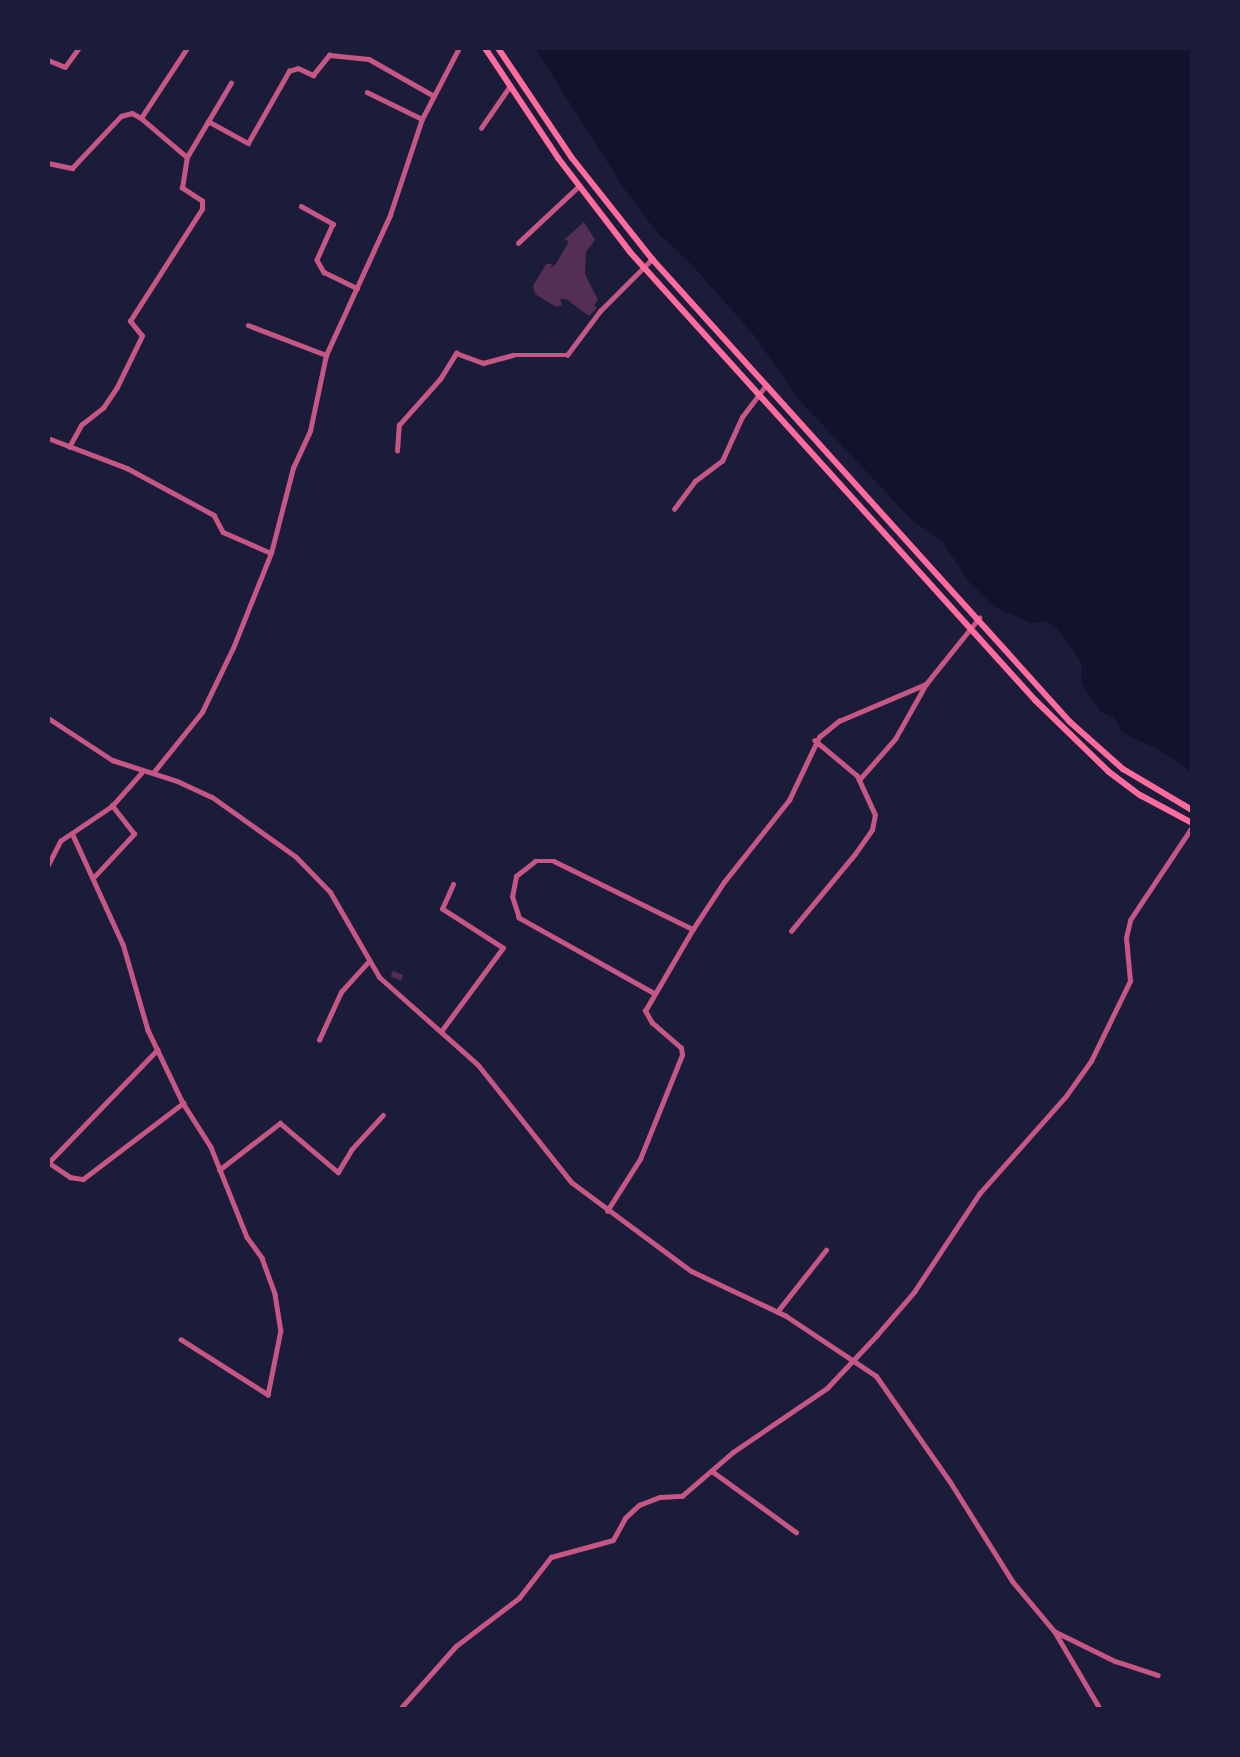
<!DOCTYPE html>
<html>
<head>
<meta charset="utf-8">
<style>
	body { margin:0 }
	#map { position:relative; width:1240px; height:1757px; overflow:hidden; background:#1b1b3a; font-family:Raleway,sans-serif }
	div>[style] { position:absolute }
	.water>* { inset:0; background:#12122b }
	.building>* { inset:0; background:#542f53; transform-origin:0 0 }
	.minor>* { height:4.5px; margin:-2.25px; padding:0 2.25px; transform-origin:2.25px; border-radius:2.25px; background:#c65784 }
	.tertiary>* { height:5px; margin:-2.5px; padding:0 2.5px; transform-origin:2.5px; border-radius:2.5px; background:#c65784 }
	.secondary>* { height:6px; margin:-3px; padding:0 3px; transform-origin:3px; border-radius:3px; background:#ff6b9d }
	span { translate:-50% -50%; white-space:nowrap; text-align:center; line-height:1.15; -webkit-text-stroke:4.5px #1b1b3a; paint-order:stroke }
	.frame { position:absolute; inset:0; border:50px solid #1b1b3a; pointer-events:none }
</style>
</head>
<body>
<div id="map">
	<div class="water">
		<div style="clip-path:polygon(535px 48px,1192px 48px,1192px 772px,1160px 750px,1123px 733px,1113px 717px,1101px 712px,1081px 684px,1082px 667px,1078px 657px,1058px 629px,1047px 621px,1031px 623px,995px 607px,969px 582px,943px 542px,912px 520px,802px 403px,753px 334px,693px 266px,655px 230px,623px 187px)"></div>
	</div>
	<div class="building">
		<div style="clip-path:polygon(584px 222px,595px 240px,586px 252px,585px 274px,598px 300px,594px 305px,597px 308px,589px 316px,566px 299px,560px 299px,562px 305px,556px 307px,535px 294px,533px 286px,546px 264px,552px 264px,551px 268px,556px 264px,569px 241px,564px 240px)"></div>
		<div style="left:393px;top:971px;width:11px;height:6px;rotate:22deg"></div>
	</div>
	<div class="minor">
		<div style="left:48px;top:60px;width:18px;rotate:22deg"></div>
		<div style="left:65px;top:67px;width:24px;rotate:-54deg"></div>
		<div style="left:367px;top:92px;width:61px;rotate:26.1deg"></div>
		<div style="left:141px;top:118px;width:60px;rotate:40.3deg"></div>
		<div style="left:208px;top:121px;width:46px;rotate:28.8deg"></div>
		<div style="left:248px;top:143px;width:83px;rotate:-60.3deg"></div>
		<div style="left:289px;top:71px;width:9px;rotate:-18deg"></div>
		<div style="left:298px;top:68px;width:17px;rotate:25deg"></div>
		<div style="left:313px;top:75px;width:26px;rotate:-51deg"></div>
		<div style="left:329px;top:55px;width:40px;rotate:5.7deg"></div>
		<div style="left:369px;top:59px;width:75px;rotate:29.6deg"></div>
		<div style="left:481px;top:128px;width:51px;rotate:-55.4deg"></div>
		<div style="left:48px;top:163px;width:25px;rotate:12deg"></div>
		<div style="left:72px;top:168px;width:71px;rotate:-46.7deg"></div>
		<div style="left:121px;top:116px;width:11px;rotate:-15deg"></div>
		<div style="left:132px;top:113px;width:10px;rotate:29deg"></div>
		<div style="left:141px;top:118px;width:84px;rotate:-56.7deg"></div>
		<div style="left:301px;top:206px;width:37px;rotate:29deg"></div>
		<div style="left:333px;top:224px;width:39px;rotate:114deg"></div>
		<div style="left:317px;top:260px;width:14px;rotate:60deg"></div>
		<div style="left:324px;top:272px;width:37px;rotate:26deg"></div>
		<div style="left:518px;top:243px;width:83px;rotate:-43.1deg"></div>
		<div style="left:248px;top:325px;width:84px;rotate:21deg"></div>
		<div style="left:48px;top:438px;width:85px;rotate:20.8deg"></div>
		<div style="left:127px;top:468px;width:99px;rotate:28.4deg"></div>
		<div style="left:214px;top:515px;width:19px;rotate:62deg"></div>
		<div style="left:223px;top:532px;width:52px;rotate:23.6deg"></div>
		<div style="left:69px;top:447px;width:25px;rotate:-61deg"></div>
		<div style="left:81px;top:425px;width:28px;rotate:-38deg"></div>
		<div style="left:103px;top:408px;width:25px;rotate:-56deg"></div>
		<div style="left:117px;top:387px;width:57px;rotate:-63.9deg"></div>
		<div style="left:142px;top:336px;width:19px;rotate:-129deg"></div>
		<div style="left:130px;top:321px;width:133px;rotate:-57.3deg"></div>
		<div style="left:202px;top:209px;width:8px;rotate:-90deg"></div>
		<div style="left:202px;top:201px;width:24px;rotate:-147deg"></div>
		<div style="left:182px;top:188px;width:31px;rotate:-81deg"></div>
		<div style="left:187px;top:157px;width:86px;rotate:-59.3deg"></div>
		<div style="left:397px;top:451px;width:26px;rotate:-86deg"></div>
		<div style="left:399px;top:425px;width:62px;rotate:-48.3deg"></div>
		<div style="left:440px;top:379px;width:31px;rotate:-58deg"></div>
		<div style="left:456px;top:353px;width:29px;rotate:20deg"></div>
		<div style="left:483px;top:363px;width:31px;rotate:-15deg"></div>
		<div style="left:513px;top:355px;width:54px"></div>
		<div style="left:567px;top:355px;width:55px;rotate:-53.1deg"></div>
		<div style="left:600px;top:311px;width:74px;rotate:-45deg"></div>
		<div style="left:674px;top:509px;width:35px;rotate:-53deg"></div>
		<div style="left:695px;top:481px;width:34px;rotate:-37deg"></div>
		<div style="left:722px;top:461px;width:48px;rotate:-65.6deg"></div>
		<div style="left:742px;top:417px;width:40px;rotate:-53deg"></div>
		<div style="left:153px;top:773px;width:78px;rotate:-51.2deg"></div>
		<div style="left:202px;top:712px;width:71px;rotate:-64.2deg"></div>
		<div style="left:233px;top:648px;width:102px;rotate:-68.2deg"></div>
		<div style="left:271px;top:553px;width:88px;rotate:-75.5deg"></div>
		<div style="left:293px;top:468px;width:41px;rotate:-65.3deg"></div>
		<div style="left:310px;top:431px;width:78px;rotate:-78.1deg"></div>
		<div style="left:326px;top:355px;width:154px;rotate:-65.4deg"></div>
		<div style="left:390px;top:215px;width:101px;rotate:-71.6deg"></div>
		<div style="left:422px;top:119px;width:80px;rotate:-62.5deg"></div>
		<div style="left:859px;top:780px;width:55px;rotate:-48.7deg"></div>
		<div style="left:895px;top:739px;width:63px;rotate:-60.6deg"></div>
		<div style="left:73px;top:835px;width:120px;rotate:65.4deg"></div>
		<div style="left:123px;top:944px;width:90px;rotate:73.8deg"></div>
		<div style="left:148px;top:1030px;width:81px;rotate:64.4deg"></div>
		<div style="left:183px;top:1103px;width:52px;rotate:57.5deg"></div>
		<div style="left:211px;top:1147px;width:97px;rotate:68.2deg"></div>
		<div style="left:247px;top:1237px;width:26px;rotate:54deg"></div>
		<div style="left:262px;top:1258px;width:38px;rotate:70deg"></div>
		<div style="left:275px;top:1294px;width:36px;rotate:81deg"></div>
		<div style="left:281px;top:1330px;width:66px;rotate:101.3deg"></div>
		<div style="left:268px;top:1395px;width:103px;rotate:-147.7deg"></div>
		<div style="left:48px;top:865px;width:27px;rotate:-63deg"></div>
		<div style="left:60px;top:841px;width:63px;rotate:-33.9deg"></div>
		<div style="left:112px;top:806px;width:45px;rotate:-48.6deg"></div>
		<div style="left:94px;top:877px;width:59px;rotate:-47.1deg"></div>
		<div style="left:134px;top:834px;width:36px;rotate:-128deg"></div>
		<div style="left:791px;top:931px;width:100px;rotate:-50.3deg"></div>
		<div style="left:855px;top:854px;width:29px;rotate:-55deg"></div>
		<div style="left:872px;top:830px;width:15px;rotate:-79deg"></div>
		<div style="left:875px;top:815px;width:43px;rotate:-114.8deg"></div>
		<div style="left:857px;top:776px;width:55px;rotate:-140.2deg"></div>
		<div style="left:653px;top:993px;width:154px;rotate:-150.8deg"></div>
		<div style="left:519px;top:918px;width:22px;rotate:-108deg"></div>
		<div style="left:512px;top:897px;width:21px;rotate:-79deg"></div>
		<div style="left:516px;top:876px;width:24px;rotate:-38deg"></div>
		<div style="left:535px;top:861px;width:19px"></div>
		<div style="left:554px;top:861px;width:155px;rotate:26.1deg"></div>
		<div style="left:442px;top:1030px;width:102px;rotate:-53.4deg"></div>
		<div style="left:503px;top:948px;width:72px;rotate:-147.4deg"></div>
		<div style="left:442px;top:909px;width:27px;rotate:-66deg"></div>
		<div style="left:319px;top:1040px;width:53px;rotate:-65.4deg"></div>
		<div style="left:341px;top:992px;width:39px;rotate:-48deg"></div>
		<div style="left:48px;top:1162px;width:27px;rotate:34deg"></div>
		<div style="left:70px;top:1177px;width:13px;rotate:9deg"></div>
		<div style="left:83px;top:1179px;width:126px;rotate:-37.2deg"></div>
		<div style="left:49px;top:1162px;width:156px;rotate:-46deg"></div>
		<div style="left:219px;top:1170px;width:77px;rotate:-37.6deg"></div>
		<div style="left:280px;top:1123px;width:76px;rotate:40.2deg"></div>
		<div style="left:338px;top:1172px;width:26px;rotate:-59deg"></div>
		<div style="left:351px;top:1150px;width:47px;rotate:-47.6deg"></div>
		<div style="left:607px;top:1211px;width:62px;rotate:-57.6deg"></div>
		<div style="left:640px;top:1159px;width:112px;rotate:-68deg"></div>
		<div style="left:682px;top:1055px;width:7px;rotate:-98deg"></div>
		<div style="left:681px;top:1048px;width:38px;rotate:-139deg"></div>
		<div style="left:652px;top:1023px;width:14px;rotate:-120deg"></div>
		<div style="left:645px;top:1011px;width:95px;rotate:-59.7deg"></div>
		<div style="left:693px;top:929px;width:56px;rotate:-56.6deg"></div>
		<div style="left:724px;top:882px;width:105px;rotate:-51.6deg"></div>
		<div style="left:789px;top:800px;width:70px;rotate:-64.5deg"></div>
		<div style="left:819px;top:737px;width:26px;rotate:-39deg"></div>
		<div style="left:839px;top:721px;width:95px;rotate:-23deg"></div>
		<div style="left:926px;top:684px;width:85px;rotate:-51.2deg"></div>
		<div style="left:777px;top:1312px;width:79px;rotate:-51.7deg"></div>
		<div style="left:712px;top:1471px;width:104px;rotate:36deg"></div>
		<div style="left:1054px;top:1631px;width:68px;rotate:26.2deg"></div>
		<div style="left:1115px;top:1661px;width:45px;rotate:18deg"></div>
		<div style="left:400px;top:1709px;width:84px;rotate:-48.4deg"></div>
		<div style="left:456px;top:1646px;width:79px;rotate:-37.3deg"></div>
		<div style="left:519px;top:1598px;width:52px;rotate:-52deg"></div>
		<div style="left:551px;top:1557px;width:64px;rotate:-15.3deg"></div>
		<div style="left:613px;top:1540px;width:25px;rotate:-61deg"></div>
		<div style="left:625px;top:1518px;width:19px;rotate:-43deg"></div>
		<div style="left:639px;top:1505px;width:22px;rotate:-21deg"></div>
		<div style="left:660px;top:1497px;width:22px;rotate:-3deg"></div>
		<div style="left:682px;top:1496px;width:67px;rotate:-40.8deg"></div>
		<div style="left:733px;top:1452px;width:114px;rotate:-34.2deg"></div>
		<div style="left:827px;top:1388px;width:73px;rotate:-46.7deg"></div>
		<div style="left:877px;top:1335px;width:57px;rotate:-49.3deg"></div>
		<div style="left:914px;top:1292px;width:118px;rotate:-56.4deg"></div>
		<div style="left:979px;top:1194px;width:131px;rotate:-48.4deg"></div>
		<div style="left:1066px;top:1096px;width:43px;rotate:-54.5deg"></div>
		<div style="left:1091px;top:1061px;width:89px;rotate:-64deg"></div>
		<div style="left:1130px;top:981px;width:43px;rotate:-95.3deg"></div>
		<div style="left:1126px;top:938px;width:18px;rotate:-77deg"></div>
		<div style="left:1130px;top:920px;width:112px;rotate:-56.3deg"></div>
	</div>
	<div class="tertiary">
		<div style="left:48px;top:718px;width:77px;rotate:33.3deg"></div>
		<div style="left:112px;top:760px;width:68px;rotate:17.9deg"></div>
		<div style="left:177px;top:781px;width:38px;rotate:25deg"></div>
		<div style="left:212px;top:797px;width:103px;rotate:35.5deg"></div>
		<div style="left:296px;top:857px;width:49px;rotate:45.8deg"></div>
		<div style="left:330px;top:892px;width:98px;rotate:60deg"></div>
		<div style="left:379px;top:977px;width:132px;rotate:41.6deg"></div>
		<div style="left:478px;top:1065px;width:149px;rotate:51.5deg"></div>
		<div style="left:571px;top:1182px;width:149px;rotate:36.6deg"></div>
		<div style="left:691px;top:1271px;width:105px;rotate:25.3deg"></div>
		<div style="left:786px;top:1316px;width:108px;rotate:33.7deg"></div>
		<div style="left:876px;top:1376px;width:129px;rotate:55.1deg"></div>
		<div style="left:950px;top:1482px;width:117px;rotate:57.9deg"></div>
		<div style="left:1012px;top:1581px;width:65px;rotate:50deg"></div>
		<div style="left:1054px;top:1631px;width:91px;rotate:59.5deg"></div>
	</div>
	<div class="secondary">
		<div style="left:485px;top:48px;width:132px;rotate:56.4deg"></div>
		<div style="left:558px;top:158px;width:118px;rotate:52.5deg"></div>
		<div style="left:630px;top:252px;width:604px;rotate:47.89deg"></div>
		<div style="left:1035px;top:700px;width:103px;rotate:44.2deg"></div>
		<div style="left:1109px;top:772px;width:39px;rotate:37deg"></div>
		<div style="left:1140px;top:795px;width:59px;rotate:28.3deg"></div>
		<div style="left:498px;top:48px;width:133px;rotate:56.1deg"></div>
		<div style="left:572px;top:158px;width:129px;rotate:51.6deg"></div>
		<div style="left:652px;top:259px;width:624px;rotate:47.92deg"></div>
		<div style="left:1070px;top:722px;width:71px;rotate:41.6deg"></div>
		<div style="left:1123px;top:769px;width:80px;rotate:30.7deg"></div>
	</div>
	<div class="frame"></div>
</div>
</body>
</html>
